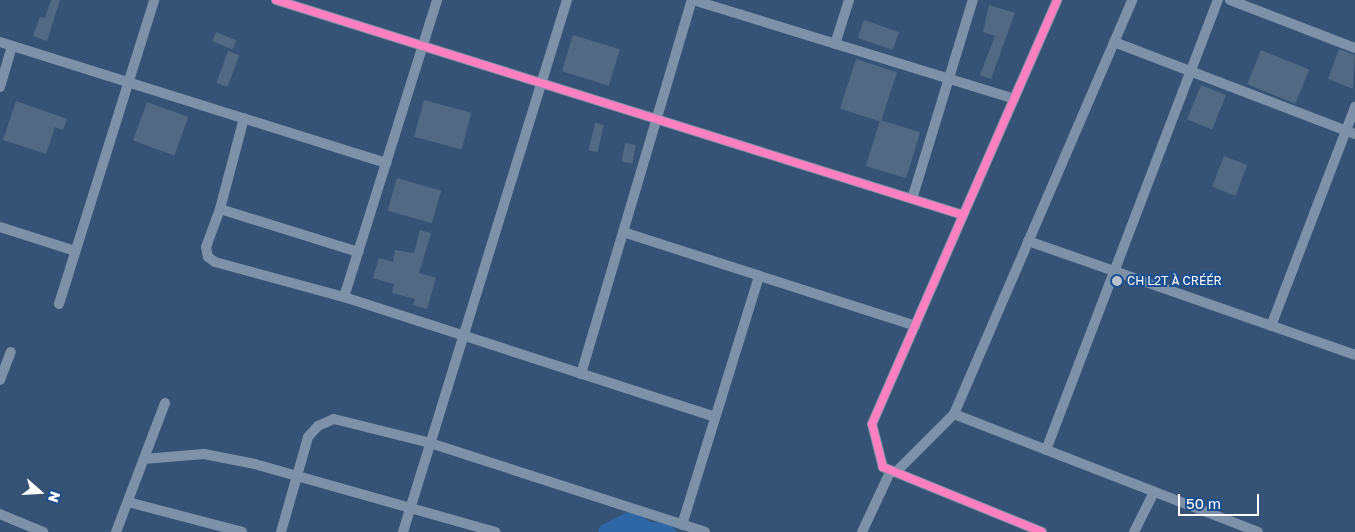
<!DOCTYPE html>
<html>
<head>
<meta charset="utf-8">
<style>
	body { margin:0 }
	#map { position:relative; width:1355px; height:532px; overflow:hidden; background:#365274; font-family:"Golos Text",sans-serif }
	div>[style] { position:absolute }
	.green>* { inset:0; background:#2f66a5 }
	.building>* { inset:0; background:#526984; transform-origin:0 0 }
	.street>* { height:10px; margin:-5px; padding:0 5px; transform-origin:5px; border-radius:5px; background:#7d92a8 }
	.cycleway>* { height:8px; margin:-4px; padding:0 4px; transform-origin:4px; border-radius:4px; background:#ff80c0 }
	.dots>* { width:14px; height:14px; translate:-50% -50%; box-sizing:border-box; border:2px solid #1b4f8f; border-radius:50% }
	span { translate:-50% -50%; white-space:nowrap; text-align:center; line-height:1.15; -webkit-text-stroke:4px #1b4f8f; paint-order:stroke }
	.poi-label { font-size:12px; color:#fff }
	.left { translate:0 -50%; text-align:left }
	.north { position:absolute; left:15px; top:467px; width:50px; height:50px; -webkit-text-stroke:4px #1b4f8f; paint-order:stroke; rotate:109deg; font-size:14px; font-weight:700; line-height:20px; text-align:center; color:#fff }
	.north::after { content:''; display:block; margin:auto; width:18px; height:22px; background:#fff; clip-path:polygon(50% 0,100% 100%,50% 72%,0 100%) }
	.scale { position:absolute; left:1178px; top:494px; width:81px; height:22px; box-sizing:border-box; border:2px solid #fff; border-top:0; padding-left:6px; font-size:15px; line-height:18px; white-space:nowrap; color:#fff; -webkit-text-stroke:4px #1b4f8f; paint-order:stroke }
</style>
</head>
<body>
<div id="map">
	<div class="green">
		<div style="clip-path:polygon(633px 509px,650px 522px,670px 523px,677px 532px,598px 532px,600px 526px)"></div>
	</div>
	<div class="building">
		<div style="clip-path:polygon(51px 0,60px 0,47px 41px,33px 36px,40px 17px,45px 18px)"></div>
		<div style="clip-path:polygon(989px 5px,1015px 13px,991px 79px,980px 75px,995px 36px,983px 32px)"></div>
		<div style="left:864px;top:20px;width:37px;height:19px;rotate:19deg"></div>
		<div style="left:216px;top:32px;width:22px;height:10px;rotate:22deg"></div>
		<div style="left:573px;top:35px;width:49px;height:38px;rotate:17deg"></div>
		<div style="clip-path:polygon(1339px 49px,1355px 55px,1353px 89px,1328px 79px)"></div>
		<div style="left:1261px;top:50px;width:52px;height:37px;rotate:22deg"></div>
		<div style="left:228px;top:51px;width:12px;height:34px;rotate:20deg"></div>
		<div style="left:856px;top:59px;width:43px;height:52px;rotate:18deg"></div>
		<div style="left:1201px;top:85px;width:27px;height:37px;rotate:22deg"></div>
		<div style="left:424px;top:100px;width:49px;height:38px;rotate:15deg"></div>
		<div style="clip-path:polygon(16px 101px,67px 119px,63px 130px,55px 127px,46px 154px,3px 140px)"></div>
		<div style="left:147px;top:102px;width:44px;height:41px;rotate:20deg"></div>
		<div style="left:880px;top:120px;width:42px;height:48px;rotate:17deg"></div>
		<div style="left:595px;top:123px;width:9px;height:28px;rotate:13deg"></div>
		<div style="left:625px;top:143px;width:11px;height:19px;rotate:10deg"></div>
		<div style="left:1224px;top:156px;width:25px;height:33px;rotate:21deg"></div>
		<div style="left:397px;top:178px;width:46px;height:34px;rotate:16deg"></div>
		<div style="clip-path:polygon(420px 230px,431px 233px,419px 273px,436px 278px,427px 309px,413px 305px,415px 299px,392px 293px,394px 284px,373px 278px,379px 258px,393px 262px,395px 250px,414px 253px)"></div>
	</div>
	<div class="street">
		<div style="left:276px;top:0;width:720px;rotate:17.38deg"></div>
		<div style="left:693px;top:0;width:336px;rotate:17.1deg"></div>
		<div style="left:1230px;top:0;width:134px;rotate:21deg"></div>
		<div style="left:0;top:42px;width:405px;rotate:17.4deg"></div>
		<div style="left:1114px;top:42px;width:258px;rotate:20.9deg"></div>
		<div style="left:835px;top:44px;width:46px;rotate:-72.3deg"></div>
		<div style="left:0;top:87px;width:43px;rotate:-73.7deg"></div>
		<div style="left:244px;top:118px;width:94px;rotate:104.8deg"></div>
		<div style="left:220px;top:209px;width:40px;rotate:110.2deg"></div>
		<div style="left:206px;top:247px;width:10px;rotate:79deg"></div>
		<div style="left:208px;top:257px;width:9px;rotate:36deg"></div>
		<div style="left:215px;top:262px;width:134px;rotate:15.2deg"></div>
		<div style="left:344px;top:297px;width:390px;rotate:17.9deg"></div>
		<div style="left:912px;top:199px;width:208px;rotate:-73deg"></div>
		<div style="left:220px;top:209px;width:145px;rotate:17.3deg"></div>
		<div style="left:0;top:227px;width:79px;rotate:17.7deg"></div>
		<div style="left:623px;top:232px;width:307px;rotate:17.8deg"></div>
		<div style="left:1028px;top:241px;width:346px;rotate:19.2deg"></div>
		<div style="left:344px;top:297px;width:311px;rotate:-72.6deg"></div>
		<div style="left:59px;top:304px;width:318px;rotate:-72.6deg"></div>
		<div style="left:1271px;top:326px;width:235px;rotate:-69deg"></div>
		<div style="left:581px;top:374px;width:390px;rotate:-73.5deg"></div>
		<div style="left:0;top:380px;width:30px;rotate:-69deg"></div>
		<div style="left:954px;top:414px;width:326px;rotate:21.2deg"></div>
		<div style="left:1046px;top:450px;width:482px;rotate:-69.1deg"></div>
		<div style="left:144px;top:459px;width:60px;rotate:-4.8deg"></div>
		<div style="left:204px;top:454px;width:52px;rotate:11.1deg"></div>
		<div style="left:255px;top:464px;width:250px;rotate:15.8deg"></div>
		<div style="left:896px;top:472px;width:82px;rotate:-45deg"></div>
		<div style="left:954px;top:414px;width:451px;rotate:-66.7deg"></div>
		<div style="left:128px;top:502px;width:118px;rotate:14.7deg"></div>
		<div style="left:0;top:514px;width:47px;rotate:22.7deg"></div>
		<div style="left:682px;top:525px;width:261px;rotate:-72.8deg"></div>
		<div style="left:116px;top:532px;width:138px;rotate:-69.2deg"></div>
		<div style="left:281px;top:532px;width:99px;rotate:-74.1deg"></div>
		<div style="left:308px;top:437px;width:15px;rotate:-48deg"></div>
		<div style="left:318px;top:426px;width:17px;rotate:-24deg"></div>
		<div style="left:334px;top:419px;width:99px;rotate:14deg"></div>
		<div style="left:430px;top:443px;width:289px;rotate:17.9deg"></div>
		<div style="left:403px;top:532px;width:557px;rotate:-72.87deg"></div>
		<div style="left:862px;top:532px;width:68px;rotate:-64.9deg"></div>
		<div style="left:1042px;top:532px;width:172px;rotate:-157.8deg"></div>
		<div style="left:883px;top:467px;width:44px;rotate:-104.3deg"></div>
		<div style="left:872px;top:424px;width:463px;rotate:-66.4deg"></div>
		<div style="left:1134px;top:532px;width:45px;rotate:-63.4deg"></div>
	</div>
	<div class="cycleway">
		<div style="left:276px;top:0;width:720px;rotate:17.38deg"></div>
		<div style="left:1042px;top:532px;width:172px;rotate:-157.8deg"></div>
		<div style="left:883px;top:467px;width:44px;rotate:-104.3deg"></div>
		<div style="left:872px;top:424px;width:463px;rotate:-66.4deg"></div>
	</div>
	<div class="dots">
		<div style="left:1117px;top:281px;background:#b9c2ce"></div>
	</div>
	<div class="poi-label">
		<span class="left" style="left:1127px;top:281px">CH L2T À CRÉÉR</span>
	</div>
	<div class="north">N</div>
	<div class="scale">50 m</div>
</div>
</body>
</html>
